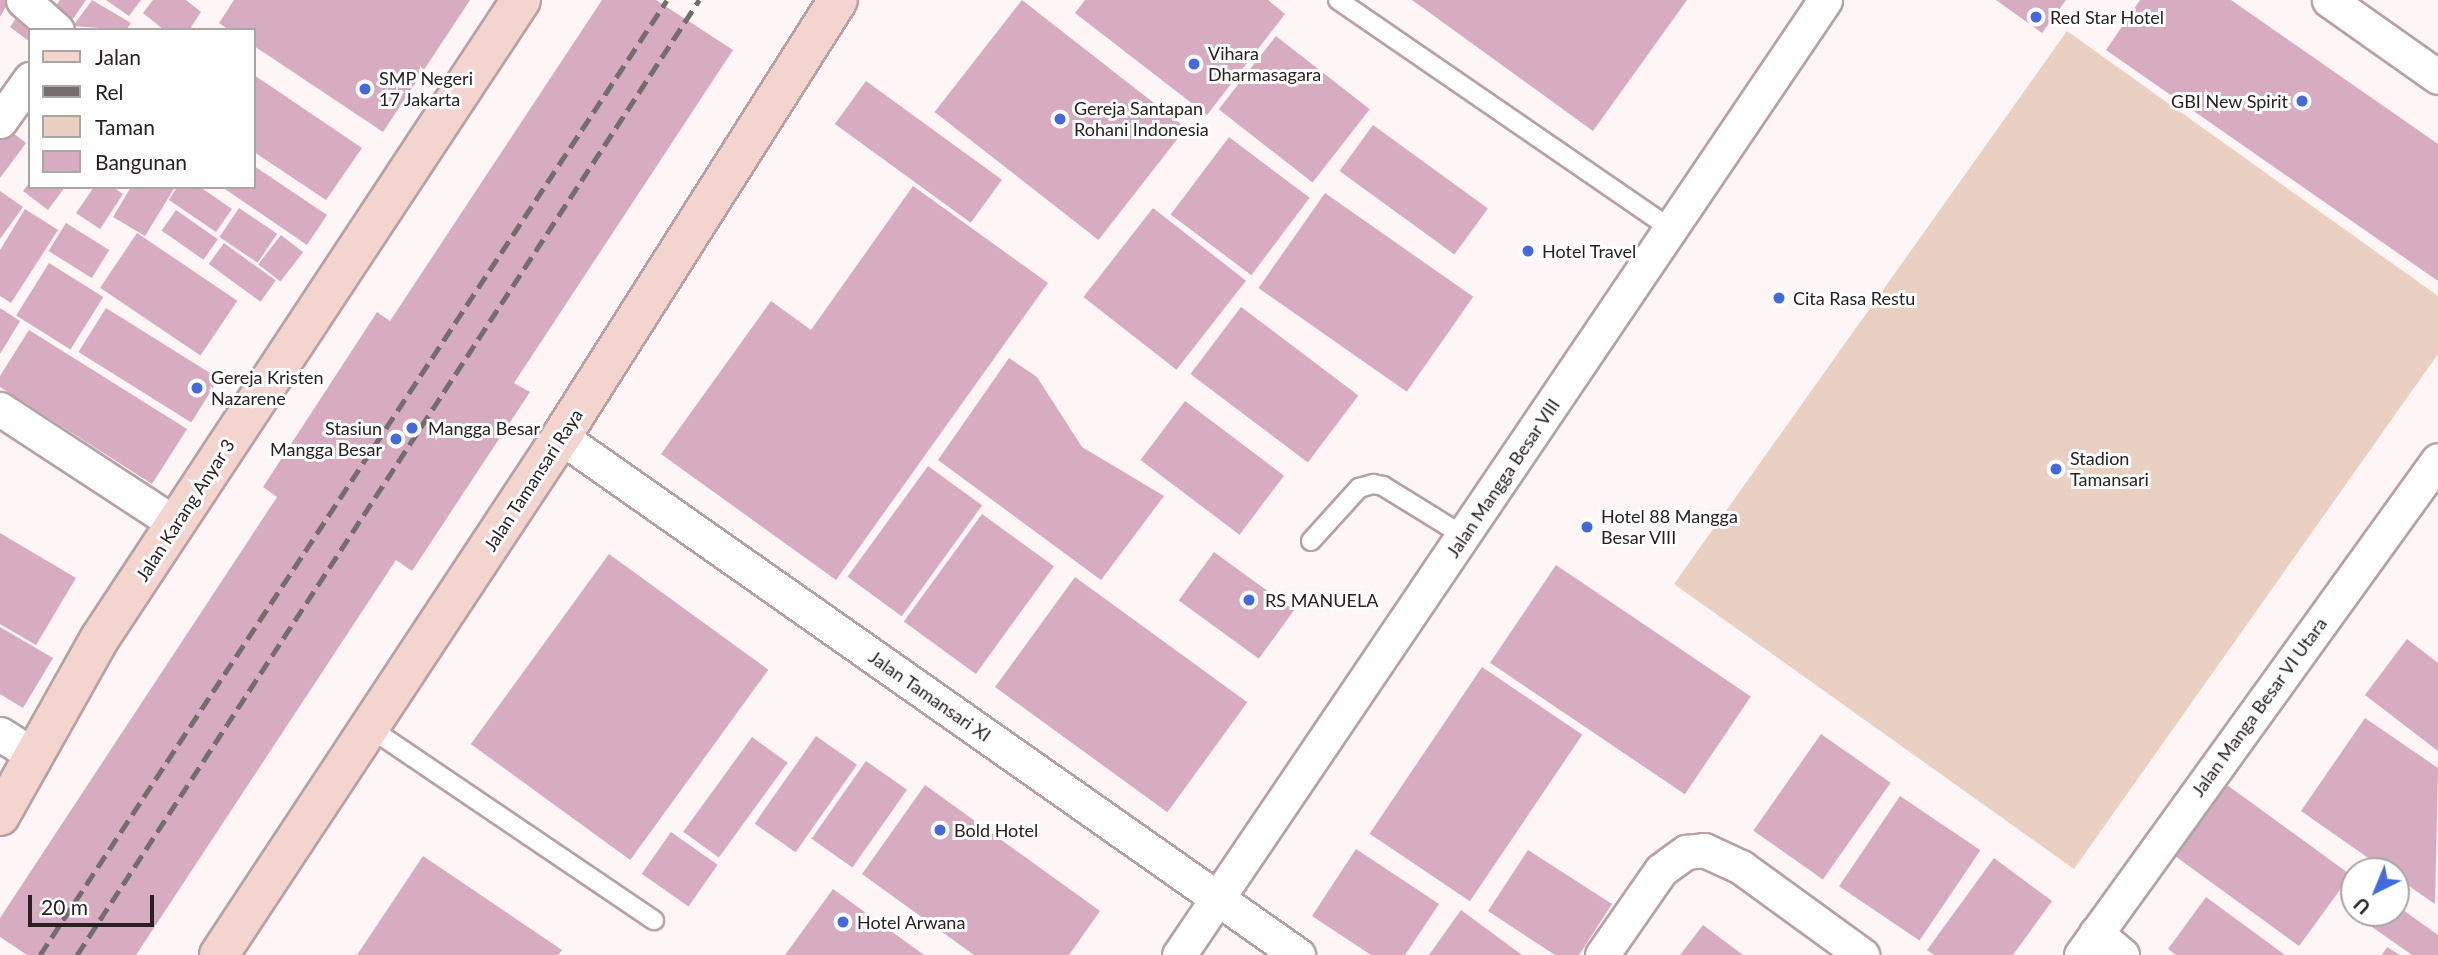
<!DOCTYPE html>
<html>
<head>
<meta charset="utf-8">
<style>
	body { margin:0 }
	#map { position:relative; width:2438px; height:955px; overflow:hidden; background:#fef5f6; font-family:Lato,sans-serif }
	div>[style] { position:absolute }
	.green>* { inset:0; background:#e9d0c2 }
	.building>* { inset:0; background:#d7acc0; transform-origin:0 0 }
	.roads { filter:drop-shadow(2px 0 #b7a1a4) drop-shadow(-2px 0 #b7a1a4) drop-shadow(0 2px #b7a1a4) drop-shadow(0 -2px #b7a1a4) }
	.lane>* { height:18px; margin:-9px; padding:0 9px; transform-origin:9px; border-radius:9px; background:#fff }
	.street>* { height:33px; margin:-16.5px; padding:0 16.5px; transform-origin:16.5px; border-radius:16.5px; background:#fff }
	.secondary>* { height:38px; margin:-19px; padding:0 19px; transform-origin:19px; border-radius:19px; background:#f4d4cf }
	.rail>* { height:5px; margin-top:-2.5px; transform-origin:0; background:repeating-linear-gradient(90deg,#746c6d 0 14px,transparent 0 21px) }
	.dots>* { width:19px; height:19px; translate:-50% -50%; box-sizing:border-box; border:4px solid #fff; border-radius:50% }
	span { translate:-50% -50%; white-space:nowrap; text-align:center; line-height:1.15; -webkit-text-stroke:6px #fff; paint-order:stroke }
	.poi-label { font-size:18px; color:#282021 }
	.left { translate:0 -50%; text-align:left }
	.right { translate:-100% -50%; text-align:right }
	.street-label { font-size:18px; color:#282021 }
	.legend { position:absolute; left:28px; top:28px; width:228px; height:161px; box-sizing:border-box; background:#fff; border:2px solid #a9a6a6; margin:0; padding:9px 12px; list-style:none; font-size:21px; color:#282021 }
	.legend li { display:flex; align-items:center; gap:14px; height:35px }
	.legend b { width:35px; border:2px solid #a9a6a6 }
	.north { position:absolute; left:2340px; top:857px; width:70px; height:70px; box-sizing:border-box; background:#fff; border:2px solid #a9a6a6; border-radius:50%; rotate:223deg; font-size:19px; font-weight:700; line-height:28px; text-align:center; color:#282021 }
	.north::after { content:''; display:block; margin:auto; width:24px; height:32px; background:#426adc; clip-path:polygon(50% 0,100% 100%,50% 72%,0 100%) }
	.scale { position:absolute; left:28px; top:895px; width:126px; height:32px; box-sizing:border-box; border:4px solid #282021; border-top:0; padding-left:9px; font-size:21px; line-height:24px; white-space:nowrap; color:#282021; -webkit-text-stroke:5px #fff; paint-order:stroke }
</style>
</head>
<body>
<div id="map">
	<div class="green">
		<div style="clip-path:polygon(2067px 31px,2438px 296px,2438px 354px,2074px 869px,1674px 584px)"></div>
	</div>
	<div class="building">
		<div style="clip-path:polygon(0 0,10px 0,0 17px)"></div>
		<div style="clip-path:polygon(60px 0,86px 0,73px 19px,55px 7px)"></div>
		<div style="clip-path:polygon(92px 0,131px 23px,126px 30px,73px 26px)"></div>
		<div style="clip-path:polygon(106px 0,141px 0,129px 16px)"></div>
		<div style="clip-path:polygon(153px 0,186px 0,201px 12px,191px 27px,195px 30px,164px 30px,143px 13px)"></div>
		<div style="clip-path:polygon(234px 0,470px 0,383px 132px,254px 46px,254px 30px,229px 30px,219px 23px)"></div>
		<div style="clip-path:polygon(602px 0,656px 0,733px 50px,514px 383px,530px 392px,412px 571px,396px 560px,136px 955px,27px 955px,0 937px,0 918px,277px 497px,263px 487px,377px 312px,390px 321px)"></div>
		<div style="left:1022px;top:0;width:208px;height:142px;rotate:38deg"></div>
		<div style="clip-path:polygon(1085px 0,1268px 0,1285px 14px,1207px 115px,1075px 13px)"></div>
		<div style="clip-path:polygon(1412px 0,1687px 0,1593px 131px)"></div>
		<div style="clip-path:polygon(1996px 0,2066px 0,2042px 33px)"></div>
		<div style="clip-path:polygon(2140px 0,2231px 0,2438px 144px,2438px 281px,2106px 50px)"></div>
		<div style="clip-path:polygon(21px 11px,46px 30px,30px 30px,30px 42px,10px 27px)"></div>
		<div style="left:1276px;top:36px;width:119px;height:93px;rotate:38deg"></div>
		<div style="clip-path:polygon(254px 75px,362px 148px,326px 200px,254px 152px)"></div>
		<div style="left:866px;top:81px;width:168px;height:53px;rotate:36deg"></div>
		<div style="clip-path:polygon(3px 125px,26px 143px,0 178px,0 128px)"></div>
		<div style="left:1373px;top:125px;width:142px;height:57px;rotate:36deg"></div>
		<div style="left:1229px;top:137px;width:101px;height:97px;rotate:37deg"></div>
		<div style="clip-path:polygon(254px 166px,327px 215px,307px 245px,222px 187px,254px 187px)"></div>
		<div style="clip-path:polygon(30px 182px,30px 187px,65px 187px,48px 210px,23px 191px)"></div>
		<div style="clip-path:polygon(913px 186px,1048px 283px,836px 580px,661px 454px,771px 301px,811px 330px)"></div>
		<div style="clip-path:polygon(94px 187px,113px 187px,123px 194px,100px 229px,76px 213px)"></div>
		<div style="clip-path:polygon(131px 187px,175px 187px,145px 236px,113px 217px)"></div>
		<div style="clip-path:polygon(177px 187px,200px 187px,232px 209px,216px 232px,169px 200px)"></div>
		<div style="clip-path:polygon(0 191px,23px 207px,0 239px)"></div>
		<div style="left:1325px;top:193px;width:181px;height:116px;rotate:35deg"></div>
		<div style="left:239px;top:208px;width:46px;height:35px;rotate:34deg"></div>
		<div style="left:1153px;top:208px;width:118px;height:113px;rotate:38deg"></div>
		<div style="clip-path:polygon(25px 209px,58px 230px,11px 303px,0 296px,0 250px)"></div>
		<div style="left:176px;top:210px;width:51px;height:25px;rotate:35deg"></div>
		<div style="left:66px;top:223px;width:51px;height:33px;rotate:32deg"></div>
		<div style="left:137px;top:233px;width:121px;height:66px;rotate:34deg"></div>
		<div style="left:281px;top:235px;width:28px;height:37px;rotate:38deg"></div>
		<div style="left:224px;top:243px;width:64px;height:26px;rotate:36deg"></div>
		<div style="left:49px;top:263px;width:64px;height:62px;rotate:32deg"></div>
		<div style="left:1241px;top:307px;width:147px;height:84px;rotate:37deg"></div>
		<div style="clip-path:polygon(0 308px,20px 321px,0 354px)"></div>
		<div style="left:106px;top:308px;width:133px;height:52px;rotate:32deg"></div>
		<div style="clip-path:polygon(29px 330px,187px 429px,152px 484px,0 387px,0 376px)"></div>
		<div style="clip-path:polygon(1009px 358px,1037px 377px,1082px 447px,1164px 496px,1101px 580px,938px 460px)"></div>
		<div style="left:1185px;top:401px;width:124px;height:74px;rotate:37deg"></div>
		<div style="left:928px;top:466px;width:67px;height:137px;rotate:36deg"></div>
		<div style="left:982px;top:514px;width:89px;height:133px;rotate:36deg"></div>
		<div style="clip-path:polygon(0 533px,76px 578px,36px 645px,0 624px)"></div>
		<div style="left:1214px;top:552px;width:99px;height:60px;rotate:36deg"></div>
		<div style="left:609px;top:554px;width:197px;height:235px;rotate:36deg"></div>
		<div style="left:1556px;top:565px;width:235px;height:118px;rotate:34deg"></div>
		<div style="left:1075px;top:577px;width:213px;height:136px;rotate:36deg"></div>
		<div style="clip-path:polygon(0 627px,53px 658px,23px 708px,0 694px)"></div>
		<div style="clip-path:polygon(2407px 639px,2438px 663px,2438px 751px,2365px 695px)"></div>
		<div style="left:1482px;top:667px;width:121px;height:201px;rotate:34deg"></div>
		<div style="clip-path:polygon(2365px 718px,2438px 768px,2435px 904px,2396px 877px,2396px 871px,2387px 871px,2301px 811px)"></div>
		<div style="left:1821px;top:734px;width:85px;height:118px;rotate:35deg"></div>
		<div style="left:816px;top:736px;width:50px;height:107px;rotate:35deg"></div>
		<div style="left:752px;top:737px;width:44px;height:117px;rotate:36deg"></div>
		<div style="left:866px;top:761px;width:50px;height:95px;rotate:35deg"></div>
		<div style="clip-path:polygon(925px 785px,1100px 911px,1069px 955px,974px 955px,862px 874px)"></div>
		<div style="left:2227px;top:785px;width:153px;height:88px;rotate:36deg"></div>
		<div style="left:1900px;top:796px;width:97px;height:109px;rotate:34deg"></div>
		<div style="left:671px;top:832px;width:57px;height:51px;rotate:35deg"></div>
		<div style="clip-path:polygon(1356px 849px,1439px 904px,1405px 955px,1371px 955px,1312px 916px)"></div>
		<div style="clip-path:polygon(1528px 850px,1612px 904px,1579px 955px,1555px 955px,1488px 911px)"></div>
		<div style="clip-path:polygon(423px 856px,562px 950px,558px 955px,357px 955px)"></div>
		<div style="clip-path:polygon(1994px 858px,2052px 901px,2013px 955px,1934px 955px,1927px 950px)"></div>
		<div style="clip-path:polygon(833px 889px,924px 955px,785px 955px)"></div>
		<div style="clip-path:polygon(2354px 895px,2354px 913px,2396px 913px,2396px 905px,2438px 935px,2438px 955px,2412px 955px,2345px 908px)"></div>
		<div style="clip-path:polygon(2206px 897px,2285px 955px,2176px 955px,2168px 949px)"></div>
		<div style="clip-path:polygon(1461px 910px,1522px 955px,1429px 955px)"></div>
		<div style="clip-path:polygon(1703px 925px,1743px 955px,1680px 955px)"></div>
		<div style="clip-path:polygon(2387px 947px,2400px 955px,2382px 955px)"></div>
	</div>
	<div class="roads">
		<div class="lane">
			<div style="left:1338px;top:0;width:404px;rotate:34.5deg"></div>
			<div style="left:1311px;top:541px;width:72px;rotate:-47.8deg"></div>
			<div style="left:1359px;top:488px;width:15px;rotate:-16deg"></div>
			<div style="left:1373px;top:484px;width:10px;rotate:11deg"></div>
			<div style="left:1383px;top:486px;width:95px;rotate:31.7deg"></div>
			<div style="left:370px;top:728px;width:343px;rotate:34.1deg"></div>
		</div>
		<div class="street">
			<div style="left:23px;top:0;width:45px;rotate:41.4deg"></div>
			<div style="left:2329px;top:0;width:133px;rotate:35.2deg"></div>
			<div style="left:0;top:121px;width:52px;rotate:-54.5deg"></div>
			<div style="left:0;top:409px;width:210px;rotate:33.2deg"></div>
			<div style="left:561px;top:437px;width:901px;rotate:35.1deg"></div>
			<div style="left:0;top:734px;width:41px;rotate:32.2deg"></div>
			<div style="left:2096px;top:933px;width:34px;rotate:40deg"></div>
			<div style="left:1179px;top:955px;width:1153px;rotate:-55.92deg"></div>
			<div style="left:1602px;top:955px;width:103px;rotate:-55.2deg"></div>
			<div style="left:1661px;top:870px;width:31px;rotate:-36deg"></div>
			<div style="left:1686px;top:852px;width:18px;rotate:-6deg"></div>
			<div style="left:1704px;top:850px;width:41px;rotate:24.7deg"></div>
			<div style="left:1741px;top:867px;width:150px;rotate:36deg"></div>
			<div style="left:2081px;top:955px;width:610px;rotate:-54.2deg"></div>
		</div>
		<div class="secondary">
			<div style="left:0;top:816px;width:204px;rotate:-60.7deg"></div>
			<div style="left:100px;top:638px;width:764px;rotate:-56.58deg"></div>
			<div style="left:219px;top:955px;width:621px;rotate:-56.57deg"></div>
			<div style="left:561px;top:437px;width:517px;rotate:-57.63deg"></div>
		</div>
	</div>
	<div class="rail">
		<div style="left:40px;top:955px;width:1142px;rotate:-56.71deg"></div>
		<div style="left:77px;top:955px;width:1140px;rotate:-56.92deg"></div>
	</div>
	<div class="dots">
		<div style="left:2036px;top:17px;background:#426adc"></div>
		<div style="left:1194px;top:64px;background:#426adc"></div>
		<div style="left:365px;top:89px;background:#426adc"></div>
		<div style="left:2302px;top:101px;background:#426adc"></div>
		<div style="left:1060px;top:119px;background:#426adc"></div>
		<div style="left:1528px;top:251px;background:#426adc"></div>
		<div style="left:1779px;top:298px;background:#426adc"></div>
		<div style="left:197px;top:388px;background:#426adc"></div>
		<div style="left:412px;top:428px;background:#426adc"></div>
		<div style="left:396px;top:439px;background:#426adc"></div>
		<div style="left:2056px;top:469px;background:#426adc"></div>
		<div style="left:1587px;top:527px;background:#426adc"></div>
		<div style="left:1249px;top:600px;background:#426adc"></div>
		<div style="left:940px;top:830px;background:#426adc"></div>
		<div style="left:843px;top:922px;background:#426adc"></div>
	</div>
	<div class="poi-label">
		<span class="left" style="left:2050px;top:17px">Red Star Hotel</span>
		<span class="left" style="left:1208px;top:64px">Vihara<br>Dharmasagara</span>
		<span class="left" style="left:379px;top:89px">SMP Negeri<br>17 Jakarta</span>
		<span class="right" style="left:2288px;top:101px">GBI New Spirit</span>
		<span class="left" style="left:1074px;top:119px">Gereja Santapan<br>Rohani Indonesia</span>
		<span class="left" style="left:1542px;top:251px">Hotel Travel</span>
		<span class="left" style="left:1793px;top:298px">Cita Rasa Restu</span>
		<span class="left" style="left:211px;top:388px">Gereja Kristen<br>Nazarene</span>
		<span class="left" style="left:428px;top:428px">Mangga Besar</span>
		<span class="right" style="left:382px;top:439px">Stasiun<br>Mangga Besar</span>
		<span class="left" style="left:2070px;top:469px">Stadion<br>Tamansari</span>
		<span class="left" style="left:1601px;top:527px">Hotel 88 Mangga<br>Besar VIII</span>
		<span class="left" style="left:1265px;top:600px">RS MANUELA</span>
		<span class="left" style="left:954px;top:830px">Bold Hotel</span>
		<span class="left" style="left:857px;top:922px">Hotel Arwana</span>
	</div>
	<div class="street-label">
		<span style="left:1503px;top:478px;rotate:-56deg">Jalan Mangga Besar VIII</span>
		<span style="left:533px;top:480px;rotate:-57deg">Jalan Tamansari Raya</span>
		<span style="left:185px;top:510px;rotate:-57deg">Jalan Karang Anyar 3</span>
		<span style="left:930px;top:696px;rotate:35deg">Jalan Tamansari XI</span>
		<span style="left:2259px;top:707px;rotate:-54deg">Jalan Manga Besar VI Utara</span>
	</div>
	<ul class="legend">
	<li><b style="height:9px;background:#f4d4cf"></b>Jalan</li>
	<li><b style="height:9px;background:#746c6d"></b>Rel</li>
	<li><b style="height:19px;background:#e9d0c2"></b>Taman</li>
	<li><b style="height:19px;background:#d7acc0"></b>Bangunan</li>
	</ul>
	<div class="north">U</div>
	<div class="scale">20 m</div>
</div>
</body>
</html>
